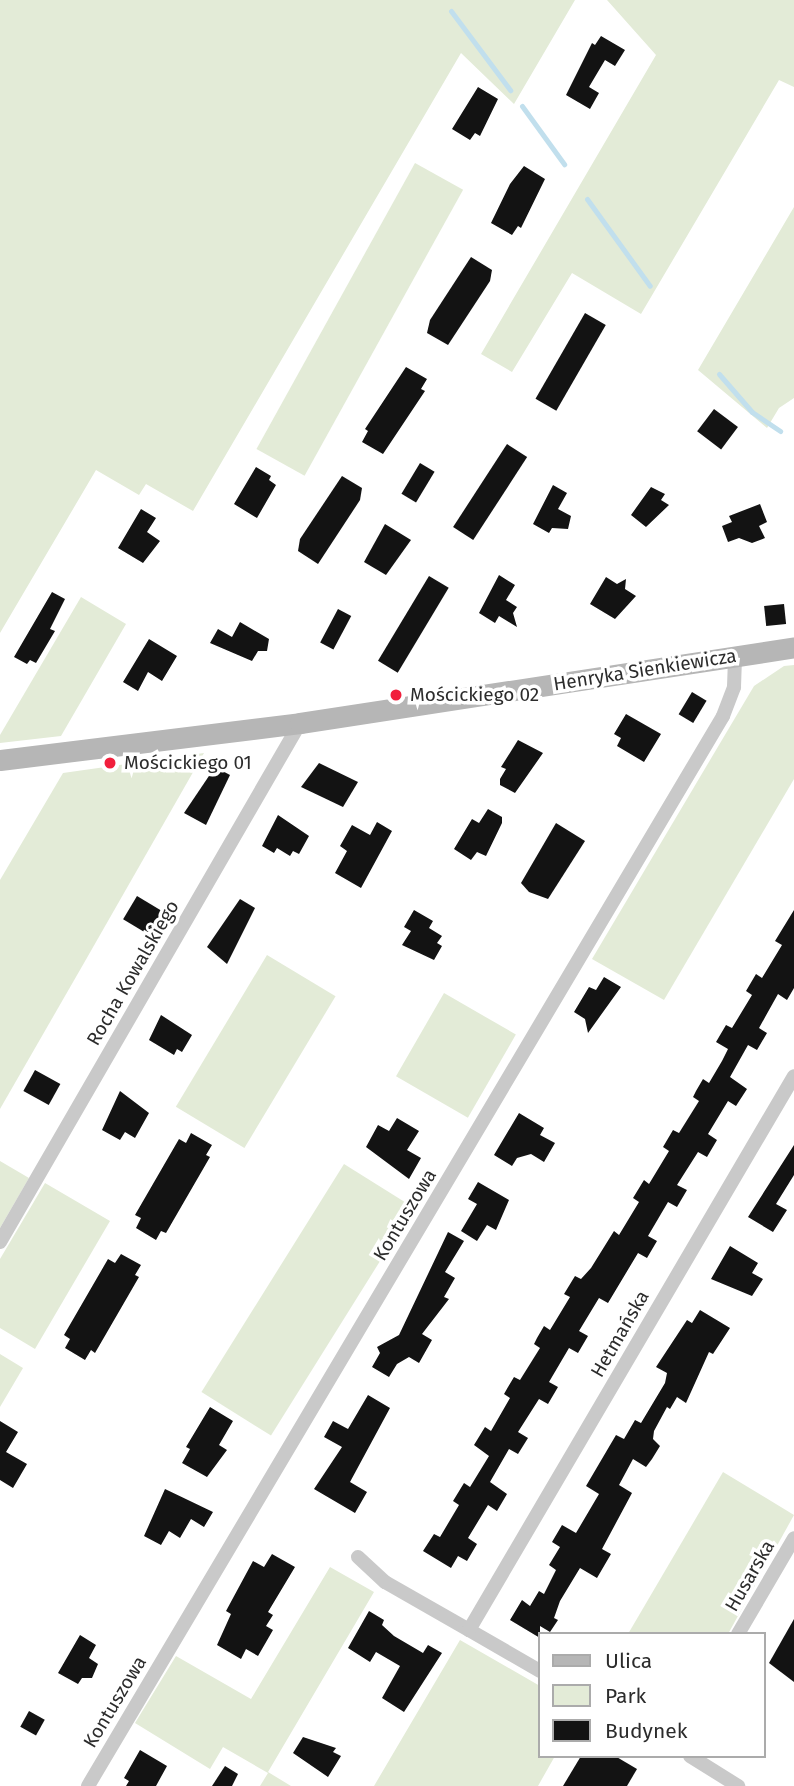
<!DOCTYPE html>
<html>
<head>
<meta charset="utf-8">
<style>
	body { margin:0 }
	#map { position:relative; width:794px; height:1786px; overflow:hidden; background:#fff; font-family:"Fira Sans",sans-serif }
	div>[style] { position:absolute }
	.green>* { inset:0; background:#e3ebd7; transform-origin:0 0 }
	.stream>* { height:5px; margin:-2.5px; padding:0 2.5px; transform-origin:2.5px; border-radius:2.5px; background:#c1dfed }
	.building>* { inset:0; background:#131313; transform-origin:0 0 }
	.street>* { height:14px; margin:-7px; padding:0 7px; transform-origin:7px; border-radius:7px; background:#c9c9c9 }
	.secondary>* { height:21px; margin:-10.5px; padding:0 10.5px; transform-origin:10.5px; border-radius:10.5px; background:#b6b6b6 }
	.dots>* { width:19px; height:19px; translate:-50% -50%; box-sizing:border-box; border:4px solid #fff; border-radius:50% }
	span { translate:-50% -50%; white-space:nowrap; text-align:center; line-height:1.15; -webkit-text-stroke:7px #fff; paint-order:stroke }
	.street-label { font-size:19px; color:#2c2c2c }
	.poi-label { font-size:19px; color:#2c2c2c }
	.left { translate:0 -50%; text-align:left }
	.legend { position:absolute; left:538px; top:1632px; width:228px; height:126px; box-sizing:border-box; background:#fff; border:2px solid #ababab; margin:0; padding:9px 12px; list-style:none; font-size:21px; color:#2c2c2c }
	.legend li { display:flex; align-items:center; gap:14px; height:35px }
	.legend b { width:35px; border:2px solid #ababab }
</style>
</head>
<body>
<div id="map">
	<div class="green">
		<div style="clip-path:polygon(0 0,575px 0,514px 104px,461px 53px,193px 511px,146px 484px,139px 495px,96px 470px,0 633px)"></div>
		<div style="clip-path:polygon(607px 0,794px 0,794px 87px,779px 80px,641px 314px,572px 273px,512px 372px,481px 354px,656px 55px)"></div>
		<div style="left:415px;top:163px;width:55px;height:327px;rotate:29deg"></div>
		<div style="clip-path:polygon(794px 207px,794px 398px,779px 408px,767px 428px,698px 370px)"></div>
		<div style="clip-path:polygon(81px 597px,126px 624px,61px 736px,0 743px,0 735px)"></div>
		<div style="clip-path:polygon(794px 665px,794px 779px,664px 1000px,592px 959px,754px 686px,784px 666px)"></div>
		<div style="clip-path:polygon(204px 753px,84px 963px,0 1109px,0 880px,63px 773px)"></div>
		<div style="left:267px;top:955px;width:80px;height:177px;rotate:31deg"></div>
		<div style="left:444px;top:993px;width:83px;height:96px;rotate:30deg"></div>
		<div style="clip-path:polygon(0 1161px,29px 1178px,0 1228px)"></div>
		<div style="left:344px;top:1164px;width:82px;height:269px;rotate:32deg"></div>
		<div style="clip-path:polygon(45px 1183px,110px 1221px,35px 1349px,0 1328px,0 1259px)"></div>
		<div style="clip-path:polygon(0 1354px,23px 1368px,0 1407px)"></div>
		<div style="clip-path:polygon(723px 1472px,794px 1515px,728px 1634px,628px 1634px)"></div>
		<div style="clip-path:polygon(330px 1567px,374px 1592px,268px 1772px,291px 1786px,260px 1786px,268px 1773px,223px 1747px,210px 1769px,135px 1723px,176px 1656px,251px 1699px)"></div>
		<div style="clip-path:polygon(460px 1640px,540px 1686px,540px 1756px,555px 1756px,538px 1786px,374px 1786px)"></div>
	</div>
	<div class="stream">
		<div style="left:451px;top:11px;width:99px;rotate:53.2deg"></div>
		<div style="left:522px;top:106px;width:72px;rotate:54.1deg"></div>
		<div style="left:587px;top:199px;width:107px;rotate:54.1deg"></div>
		<div style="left:719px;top:374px;width:50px;rotate:49deg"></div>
		<div style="left:752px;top:412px;width:34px;rotate:34deg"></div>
	</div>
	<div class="building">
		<div style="clip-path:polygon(601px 36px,625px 50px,615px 66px,605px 60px,589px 87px,599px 93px,590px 109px,566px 95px,592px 43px,595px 45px)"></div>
		<div style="clip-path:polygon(478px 87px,498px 99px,480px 136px,475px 133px,470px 140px,452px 129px)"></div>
		<div style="clip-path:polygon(524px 166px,545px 179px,521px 228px,518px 226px,512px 235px,491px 223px,510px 184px)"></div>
		<div style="clip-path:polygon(471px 257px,492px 270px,490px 281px,448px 345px,427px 333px,430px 320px)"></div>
		<div style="left:585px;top:313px;width:24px;height:99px;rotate:30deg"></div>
		<div style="clip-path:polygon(406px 367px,427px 379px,421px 389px,425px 391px,383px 454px,362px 442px,368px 431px,365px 429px)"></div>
		<div style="left:714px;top:409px;width:30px;height:28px;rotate:37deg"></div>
		<div style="left:507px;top:444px;width:24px;height:99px;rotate:33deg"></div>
		<div style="left:420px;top:463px;width:17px;height:36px;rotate:31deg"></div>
		<div style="clip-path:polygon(256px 467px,271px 476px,269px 480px,276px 485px,257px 518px,234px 504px)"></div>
		<div style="clip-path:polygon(342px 476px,362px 488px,360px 500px,318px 564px,298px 551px,300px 539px)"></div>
		<div style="clip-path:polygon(553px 485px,567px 493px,558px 509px,571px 516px,568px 529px,552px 528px,549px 533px,533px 524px)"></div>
		<div style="clip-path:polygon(651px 487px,665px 494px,661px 500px,669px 505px,646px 527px,631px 515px)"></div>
		<div style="clip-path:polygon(760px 504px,767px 522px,759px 526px,765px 538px,752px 543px,739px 538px,728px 542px,722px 526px,732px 522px,729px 516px)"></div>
		<div style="clip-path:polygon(141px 509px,156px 518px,147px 532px,160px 541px,143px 563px,118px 548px)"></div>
		<div style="clip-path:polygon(385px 524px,411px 540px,386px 575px,364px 562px)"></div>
		<div style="clip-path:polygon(499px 575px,515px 585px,506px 600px,517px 607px,513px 613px,517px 627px,499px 616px,495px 623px,479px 613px)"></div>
		<div style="left:429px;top:576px;width:23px;height:99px;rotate:31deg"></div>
		<div style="clip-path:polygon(606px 577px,617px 584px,626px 579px,625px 589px,636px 596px,615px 619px,590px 604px)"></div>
		<div style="clip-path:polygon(52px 592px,65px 599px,50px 629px,55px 631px,36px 663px,30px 660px,27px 664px,14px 657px)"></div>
		<div style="left:784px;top:604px;width:20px;height:20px;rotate:84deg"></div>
		<div style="left:338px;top:609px;width:15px;height:38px;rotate:28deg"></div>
		<div style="clip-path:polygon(240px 622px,269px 639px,267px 651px,258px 651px,252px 661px,210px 643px,218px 629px,232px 637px)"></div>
		<div style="clip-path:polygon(149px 639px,177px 656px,162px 681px,148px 672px,138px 691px,123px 682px)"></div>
		<div style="left:692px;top:692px;width:17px;height:26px;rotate:31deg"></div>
		<div style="clip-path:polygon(626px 714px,661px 734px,644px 762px,617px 746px,621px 738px,614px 734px)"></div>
		<div style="clip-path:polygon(518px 740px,543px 753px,515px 793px,500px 785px,500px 779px,506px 769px,501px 767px)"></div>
		<div style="clip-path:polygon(319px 763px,358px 782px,343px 807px,301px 787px)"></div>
		<div style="clip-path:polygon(215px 767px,230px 775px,206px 825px,184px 813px)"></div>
		<div style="clip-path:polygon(488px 809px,502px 817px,502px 823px,486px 856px,477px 852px,471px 860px,454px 849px,472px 819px,479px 823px)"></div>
		<div style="clip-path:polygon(278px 815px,309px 836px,299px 854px,293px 851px,290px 856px,277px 848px,274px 853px,262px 846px)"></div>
		<div style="clip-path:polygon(377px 822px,392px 831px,361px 888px,335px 873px,347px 851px,340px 846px,352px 825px,370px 835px)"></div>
		<div style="clip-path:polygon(556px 823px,585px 841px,548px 899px,529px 892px,521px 883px)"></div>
		<div style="left:137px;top:896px;width:33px;height:27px;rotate:31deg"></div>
		<div style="clip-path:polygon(240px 899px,255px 908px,227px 964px,207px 947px)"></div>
		<div style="clip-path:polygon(414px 910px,433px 921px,429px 928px,442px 936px,437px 943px,442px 946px,434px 960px,402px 945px,411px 931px,404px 927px)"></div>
		<div style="clip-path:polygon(794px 910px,794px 988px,787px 1000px,778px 994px,759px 1028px,767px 1033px,757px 1050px,748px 1045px,730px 1077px,747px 1089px,736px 1106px,728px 1101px,708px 1134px,717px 1140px,707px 1157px,698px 1152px,677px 1185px,687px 1190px,677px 1207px,668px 1202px,648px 1236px,657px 1241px,647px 1258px,638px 1253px,608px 1303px,599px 1298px,579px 1331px,588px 1336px,578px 1353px,569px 1348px,549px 1382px,558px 1387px,548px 1404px,539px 1399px,518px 1432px,528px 1438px,518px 1454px,509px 1449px,490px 1482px,507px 1494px,497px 1511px,488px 1505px,468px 1538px,477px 1544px,467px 1561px,458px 1556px,451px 1568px,423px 1551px,434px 1534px,440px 1537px,459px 1505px,453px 1501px,464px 1483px,470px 1487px,489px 1456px,474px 1445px,485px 1427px,491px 1431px,510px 1398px,504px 1394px,508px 1387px,514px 1377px,520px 1380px,540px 1348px,534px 1344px,537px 1338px,544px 1326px,550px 1330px,570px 1297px,564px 1294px,575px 1276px,581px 1279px,591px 1268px,614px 1231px,619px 1235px,639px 1202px,633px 1198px,644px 1180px,649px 1184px,669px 1151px,663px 1147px,673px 1130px,679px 1133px,699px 1101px,693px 1097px,696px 1091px,703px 1079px,709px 1083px,722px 1061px,728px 1049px,716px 1042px,726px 1025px,732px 1028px,752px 995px,746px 991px,756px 974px,762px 978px,782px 945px,775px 941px)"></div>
		<div style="clip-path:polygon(604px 977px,621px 987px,588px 1033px,585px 1019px,574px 1012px,589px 987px,596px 990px)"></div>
		<div style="clip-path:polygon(161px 1015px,192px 1035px,182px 1052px,177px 1049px,174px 1055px,149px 1040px)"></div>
		<div style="left:35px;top:1070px;width:29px;height:24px;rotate:29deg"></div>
		<div style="clip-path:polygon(120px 1091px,149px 1113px,135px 1138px,125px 1132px,120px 1140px,102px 1130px)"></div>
		<div style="clip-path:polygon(519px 1113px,544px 1128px,540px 1135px,555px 1143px,544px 1162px,531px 1154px,517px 1158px,512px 1166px,494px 1155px)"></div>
		<div style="clip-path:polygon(397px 1118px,419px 1131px,407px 1150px,421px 1158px,409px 1179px,366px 1147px,378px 1125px,389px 1131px)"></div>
		<div style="clip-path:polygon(191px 1133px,212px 1145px,206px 1155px,210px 1157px,166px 1233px,161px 1231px,156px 1240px,136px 1228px,141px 1218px,135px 1215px,179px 1139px,186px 1143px)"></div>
		<div style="clip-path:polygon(794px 1145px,794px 1175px,776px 1204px,787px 1210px,773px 1232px,748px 1217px)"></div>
		<div style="clip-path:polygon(478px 1182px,509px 1200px,496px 1230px,487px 1225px,477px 1241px,461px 1231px,477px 1204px,468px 1199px)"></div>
		<div style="clip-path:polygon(448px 1232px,464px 1241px,445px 1272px,455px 1278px,444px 1297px,449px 1299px,422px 1334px,432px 1340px,419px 1363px,409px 1357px,397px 1364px,389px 1377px,372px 1367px,380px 1353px,377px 1347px,399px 1335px)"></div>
		<div style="clip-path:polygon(730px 1246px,758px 1263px,752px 1273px,763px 1279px,752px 1296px,711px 1279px)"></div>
		<div style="clip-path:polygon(121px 1254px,141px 1265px,135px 1275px,139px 1277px,95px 1353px,91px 1350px,85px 1360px,65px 1348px,70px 1339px,64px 1335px,108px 1259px,115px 1263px)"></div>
		<div style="clip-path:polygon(700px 1310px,730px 1328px,713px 1354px,709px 1352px,686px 1403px,677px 1397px,670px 1409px,667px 1407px,654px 1431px,653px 1439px,660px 1446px,652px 1459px,646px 1467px,633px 1459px,619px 1485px,632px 1493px,602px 1549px,611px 1554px,597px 1578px,580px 1568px,560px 1601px,554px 1618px,558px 1620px,550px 1632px,540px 1626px,540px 1638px,510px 1620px,522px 1600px,530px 1606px,539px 1591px,544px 1594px,556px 1570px,549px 1565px,560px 1547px,552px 1542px,562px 1525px,576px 1533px,599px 1494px,586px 1486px,616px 1435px,624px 1439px,635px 1420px,641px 1423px,665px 1383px,667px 1373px,656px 1367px,687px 1320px,692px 1323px)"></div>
		<div style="clip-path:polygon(368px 1395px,390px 1408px,350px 1482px,367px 1492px,355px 1513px,314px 1489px,342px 1447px,324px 1437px,333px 1421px,348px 1429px)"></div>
		<div style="clip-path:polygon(210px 1407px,233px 1421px,219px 1445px,227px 1450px,207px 1477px,182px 1463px,190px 1449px,186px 1447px)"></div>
		<div style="clip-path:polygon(0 1421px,18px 1432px,6px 1452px,27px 1464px,13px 1488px,0 1480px)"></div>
		<div style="clip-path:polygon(165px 1489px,213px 1512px,204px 1527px,191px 1519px,180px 1538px,169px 1531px,161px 1545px,144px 1536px)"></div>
		<div style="clip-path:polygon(272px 1554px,295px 1567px,268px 1612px,273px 1615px,266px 1626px,273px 1630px,258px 1656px,246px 1649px,241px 1659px,217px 1645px,231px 1614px,226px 1611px,253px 1561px,264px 1567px)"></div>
		<div style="clip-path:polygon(369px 1611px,384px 1620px,382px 1625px,394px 1636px,423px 1653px,428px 1645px,442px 1653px,404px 1712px,382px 1698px,400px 1666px,376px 1652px,370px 1662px,348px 1648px)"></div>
		<div style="clip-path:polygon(794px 1619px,794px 1682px,769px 1663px)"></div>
		<div style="clip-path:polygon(80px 1635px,96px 1645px,89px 1658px,98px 1664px,92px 1678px,82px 1678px,78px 1684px,58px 1673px)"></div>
		<div style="left:29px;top:1711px;width:18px;height:18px;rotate:29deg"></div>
		<div style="clip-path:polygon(303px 1737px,336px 1748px,333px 1752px,341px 1756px,328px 1777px,293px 1753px)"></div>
		<div style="clip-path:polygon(140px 1750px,167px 1766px,156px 1786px,126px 1786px,129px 1781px,124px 1778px)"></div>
		<div style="clip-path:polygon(581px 1756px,615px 1756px,637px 1769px,627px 1786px,563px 1786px)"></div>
		<div style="clip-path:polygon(225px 1766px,238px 1774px,232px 1786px,212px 1786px)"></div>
	</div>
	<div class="street">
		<div style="left:0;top:1242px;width:599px;rotate:-59.97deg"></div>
		<div style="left:358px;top:1557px;width:37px;rotate:43deg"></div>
		<div style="left:385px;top:1582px;width:97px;rotate:29.7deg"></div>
		<div style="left:738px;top:1634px;width:111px;rotate:-59.7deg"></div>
		<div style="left:540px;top:1671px;width:82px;rotate:-150deg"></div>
		<div style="left:469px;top:1630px;width:642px;rotate:-59.6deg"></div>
		<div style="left:690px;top:1756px;width:57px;rotate:32deg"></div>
		<div style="left:88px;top:1786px;width:1244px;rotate:-59.31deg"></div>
		<div style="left:723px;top:716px;width:31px;rotate:-69deg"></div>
		<div style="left:734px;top:687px;width:31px;rotate:-88deg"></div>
	</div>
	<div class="secondary">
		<div style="left:0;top:760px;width:302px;rotate:-7deg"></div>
		<div style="left:300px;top:723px;width:500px;rotate:-8.7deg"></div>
	</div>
	<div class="dots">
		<div style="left:396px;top:695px;background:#f11f3c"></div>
		<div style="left:110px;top:763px;background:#f11f3c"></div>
	</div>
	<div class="street-label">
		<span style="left:645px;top:670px;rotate:-9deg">Henryka Sienkiewicza</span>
		<span style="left:133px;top:973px;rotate:-60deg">Rocha Kowalskiego</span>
		<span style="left:405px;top:1215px;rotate:-59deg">Kontuszowa</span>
		<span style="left:620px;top:1334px;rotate:-60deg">Hetmańska</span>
		<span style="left:750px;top:1576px;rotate:-60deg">Husarska</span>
		<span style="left:115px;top:1702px;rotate:-59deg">Kontuszowa</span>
	</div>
	<div class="poi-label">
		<span class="left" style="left:410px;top:695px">Mościckiego 02</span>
		<span class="left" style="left:124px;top:763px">Mościckiego 01</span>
	</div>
	<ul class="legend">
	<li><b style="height:9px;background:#b6b6b6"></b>Ulica</li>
	<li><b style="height:19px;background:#e3ebd7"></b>Park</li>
	<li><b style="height:19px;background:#131313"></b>Budynek</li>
	</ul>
</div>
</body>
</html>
